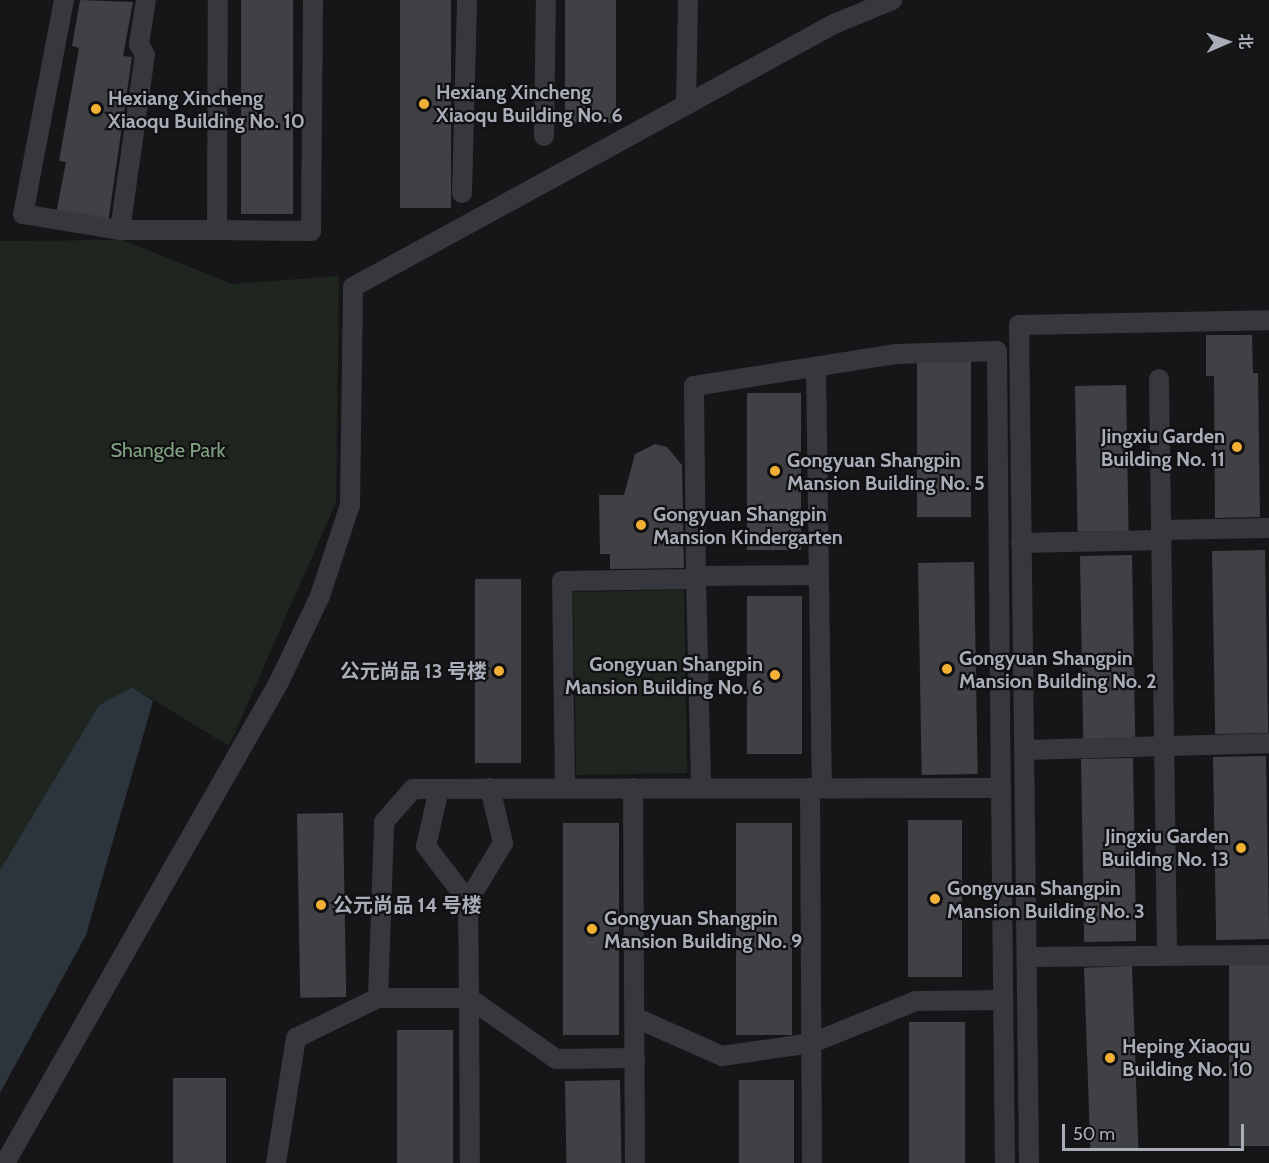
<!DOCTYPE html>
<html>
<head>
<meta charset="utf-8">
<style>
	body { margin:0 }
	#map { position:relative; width:1269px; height:1163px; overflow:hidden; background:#161618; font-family:Cabin,"Noto Sans SC",sans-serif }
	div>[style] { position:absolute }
	.green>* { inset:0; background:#1e261f; transform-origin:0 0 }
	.water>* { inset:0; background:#2c353c }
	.building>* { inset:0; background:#404145; transform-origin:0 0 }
	.minor>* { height:20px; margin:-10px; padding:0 10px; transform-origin:10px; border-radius:10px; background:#37383d }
	.dots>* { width:16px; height:16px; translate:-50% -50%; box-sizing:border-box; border:3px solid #111113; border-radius:50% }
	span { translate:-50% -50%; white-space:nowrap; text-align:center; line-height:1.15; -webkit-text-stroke:4.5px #111113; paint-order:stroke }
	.poi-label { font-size:20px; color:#a8adb8; font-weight:700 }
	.left { translate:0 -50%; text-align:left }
	.right { translate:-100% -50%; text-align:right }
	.park-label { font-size:20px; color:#7fa381 }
	.north { position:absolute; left:1197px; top:12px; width:60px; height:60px; -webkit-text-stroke:4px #111113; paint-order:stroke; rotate:88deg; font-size:16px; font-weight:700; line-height:24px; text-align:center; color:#a8adb8 }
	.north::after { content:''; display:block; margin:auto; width:21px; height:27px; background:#a8adb8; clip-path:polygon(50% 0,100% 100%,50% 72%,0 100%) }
	.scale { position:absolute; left:1062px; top:1124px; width:182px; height:27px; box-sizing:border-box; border:3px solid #a8adb8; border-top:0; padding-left:8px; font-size:18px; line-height:21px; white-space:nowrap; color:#a8adb8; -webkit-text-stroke:4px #111113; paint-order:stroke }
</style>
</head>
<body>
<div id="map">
	<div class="green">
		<div style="clip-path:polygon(123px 240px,232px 284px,339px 276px,336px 502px,229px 746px,132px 687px,99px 705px,0 870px,0 241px)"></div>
		<div style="left:684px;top:590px;width:183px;height:111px;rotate:89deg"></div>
	</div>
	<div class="water">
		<div style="clip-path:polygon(132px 687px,153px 701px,86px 935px,0 1093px,0 870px,99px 705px)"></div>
	</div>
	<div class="building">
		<div style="clip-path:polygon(80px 0,133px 2px,123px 56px,132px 57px,108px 223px,56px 214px,66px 162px,59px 161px,79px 48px,72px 46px)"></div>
		<div style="left:241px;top:0;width:52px;height:214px"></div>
		<div style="left:400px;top:0;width:51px;height:208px"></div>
		<div style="left:565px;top:0;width:51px;height:123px"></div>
		<div style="clip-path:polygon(1206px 335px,1252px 335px,1253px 373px,1258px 373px,1260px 517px,1215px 518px,1214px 376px,1206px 376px)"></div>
		<div style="left:917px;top:360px;width:54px;height:157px"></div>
		<div style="left:1126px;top:385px;width:146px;height:51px;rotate:89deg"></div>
		<div style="left:747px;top:393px;width:54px;height:157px"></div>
		<div style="clip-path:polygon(655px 444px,667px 447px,682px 465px,684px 568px,610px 569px,610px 554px,600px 554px,599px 495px,624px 495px,635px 454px)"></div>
		<div style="left:1265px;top:550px;width:183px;height:53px;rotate:89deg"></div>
		<div style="left:1132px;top:555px;width:183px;height:52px;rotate:89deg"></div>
		<div style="left:974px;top:562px;width:212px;height:56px;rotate:89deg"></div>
		<div style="left:475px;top:579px;width:46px;height:184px"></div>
		<div style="left:802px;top:596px;width:158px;height:55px;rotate:90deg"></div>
		<div style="left:1266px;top:756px;width:183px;height:53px;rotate:89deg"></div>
		<div style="left:1133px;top:758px;width:183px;height:52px;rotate:89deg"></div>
		<div style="left:343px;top:813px;width:184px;height:46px;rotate:89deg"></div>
		<div style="left:908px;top:820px;width:54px;height:157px"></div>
		<div style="left:563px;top:823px;width:56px;height:212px"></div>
		<div style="left:736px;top:823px;width:56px;height:212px"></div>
		<div style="left:1229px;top:963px;width:40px;height:183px"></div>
		<div style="left:1132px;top:966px;width:183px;height:48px;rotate:88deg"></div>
		<div style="left:965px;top:1022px;width:141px;height:56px;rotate:90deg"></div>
		<div style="left:397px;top:1030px;width:56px;height:133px"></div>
		<div style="left:173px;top:1078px;width:53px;height:85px"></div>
		<div style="left:620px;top:1080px;width:83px;height:55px;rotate:89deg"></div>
		<div style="left:739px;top:1080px;width:55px;height:83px"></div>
	</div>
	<div class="minor">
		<div style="left:64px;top:0;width:218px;rotate:100.8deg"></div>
		<div style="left:23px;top:214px;width:98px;rotate:9.4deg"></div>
		<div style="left:120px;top:230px;width:177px;rotate:-81.9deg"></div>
		<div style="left:145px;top:55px;width:13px;rotate:-119deg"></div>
		<div style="left:139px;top:44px;width:45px;rotate:-81deg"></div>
		<div style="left:686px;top:105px;width:105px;rotate:-88.9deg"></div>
		<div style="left:544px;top:136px;width:136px;rotate:-89.2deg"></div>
		<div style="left:462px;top:193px;width:193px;rotate:-88.5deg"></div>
		<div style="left:120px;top:230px;width:97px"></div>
		<div style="left:217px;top:230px;width:230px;rotate:-89.8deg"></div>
		<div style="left:217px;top:230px;width:94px;rotate:0.6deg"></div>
		<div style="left:311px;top:231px;width:231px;rotate:-89.5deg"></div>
		<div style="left:816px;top:367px;width:421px;rotate:89.2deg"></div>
		<div style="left:1159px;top:379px;width:576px;rotate:89.2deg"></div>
		<div style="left:1161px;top:530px;width:108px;rotate:-1.1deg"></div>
		<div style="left:1021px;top:543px;width:140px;rotate:-1.2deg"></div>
		<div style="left:696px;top:576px;width:123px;rotate:-0.5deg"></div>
		<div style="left:696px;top:579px;width:193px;rotate:-90.6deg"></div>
		<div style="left:694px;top:386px;width:205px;rotate:-9deg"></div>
		<div style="left:896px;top:354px;width:101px;rotate:-1.7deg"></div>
		<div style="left:997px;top:351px;width:437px;rotate:89.5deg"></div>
		<div style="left:1024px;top:750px;width:245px;rotate:-1.6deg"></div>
		<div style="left:490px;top:788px;width:57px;rotate:76.7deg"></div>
		<div style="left:503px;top:843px;width:68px;rotate:121.1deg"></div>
		<div style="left:468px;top:901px;width:97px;rotate:89.4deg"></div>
		<div style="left:469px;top:998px;width:106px;rotate:35deg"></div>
		<div style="left:556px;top:1059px;width:79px;rotate:-0.7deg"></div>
		<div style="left:565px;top:788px;width:207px;rotate:-90.8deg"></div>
		<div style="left:562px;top:581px;width:134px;rotate:-0.9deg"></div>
		<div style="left:696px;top:579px;width:209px;rotate:88.6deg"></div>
		<div style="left:633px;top:788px;width:375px;rotate:89.7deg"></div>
		<div style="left:810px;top:788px;width:375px;rotate:89.7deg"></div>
		<div style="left:439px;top:789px;width:58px;rotate:102.8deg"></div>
		<div style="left:426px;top:846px;width:69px;rotate:52.6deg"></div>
		<div style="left:1027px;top:957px;width:242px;rotate:-0.5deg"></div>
		<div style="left:378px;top:998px;width:91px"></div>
		<div style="left:469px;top:998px;width:165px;rotate:89.7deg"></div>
		<div style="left:634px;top:1017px;width:96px;rotate:23.9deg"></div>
		<div style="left:722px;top:1056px;width:91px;rotate:-8.2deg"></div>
		<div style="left:812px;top:1043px;width:112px;rotate:-22deg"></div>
		<div style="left:916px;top:1001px;width:87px;rotate:-0.7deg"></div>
		<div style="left:5px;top:1163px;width:554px;rotate:-60.33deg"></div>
		<div style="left:279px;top:682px;width:95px;rotate:-64.5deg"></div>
		<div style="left:320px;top:596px;width:96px;rotate:-71.8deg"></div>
		<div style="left:350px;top:505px;width:218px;rotate:-89.2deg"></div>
		<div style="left:353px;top:287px;width:548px;rotate:-28.67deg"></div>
		<div style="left:834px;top:24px;width:63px;rotate:-22.5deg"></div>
		<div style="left:276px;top:1163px;width:127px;rotate:-80.9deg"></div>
		<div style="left:296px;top:1038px;width:91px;rotate:-26deg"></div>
		<div style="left:378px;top:998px;width:176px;rotate:-88deg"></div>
		<div style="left:384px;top:822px;width:44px;rotate:-48.7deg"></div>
		<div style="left:413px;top:789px;width:588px;rotate:-0.1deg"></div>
		<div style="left:1001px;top:788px;width:375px;rotate:89.4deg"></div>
		<div style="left:1029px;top:1163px;width:838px;rotate:-90.68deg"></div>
		<div style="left:1019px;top:325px;width:250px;rotate:-1.1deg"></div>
	</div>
	<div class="dots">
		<div style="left:424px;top:104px;background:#f2b134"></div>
		<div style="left:96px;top:109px;background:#f2b134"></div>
		<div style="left:1237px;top:447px;background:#f2b134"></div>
		<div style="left:775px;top:471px;background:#f2b134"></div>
		<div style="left:641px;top:525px;background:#f2b134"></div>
		<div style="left:947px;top:669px;background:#f2b134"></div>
		<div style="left:499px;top:671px;background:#f2b134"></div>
		<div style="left:775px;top:675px;background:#f2b134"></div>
		<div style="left:1241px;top:848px;background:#f2b134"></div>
		<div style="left:935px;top:899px;background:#f2b134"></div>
		<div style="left:321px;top:905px;background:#f2b134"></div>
		<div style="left:592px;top:929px;background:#f2b134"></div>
		<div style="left:1110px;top:1058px;background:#f2b134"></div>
	</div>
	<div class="poi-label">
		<span class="left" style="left:436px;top:104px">Hexiang Xincheng<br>Xiaoqu Building No. 6</span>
		<span class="left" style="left:108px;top:110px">Hexiang Xincheng<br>Xiaoqu Building No. 10</span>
		<span class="right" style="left:1225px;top:448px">Jingxiu Garden<br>Building No. 11</span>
		<span class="left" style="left:787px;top:472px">Gongyuan Shangpin<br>Mansion Building No. 5</span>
		<span class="left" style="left:653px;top:526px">Gongyuan Shangpin<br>Mansion Kindergarten</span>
		<span class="left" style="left:959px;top:670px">Gongyuan Shangpin<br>Mansion Building No. 2</span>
		<span class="right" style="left:763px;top:676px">Gongyuan Shangpin<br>Mansion Building No. 6</span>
		<span class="right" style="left:487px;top:671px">公元尚品 13 号楼</span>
		<span class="right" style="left:1229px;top:848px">Jingxiu Garden<br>Building No. 13</span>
		<span class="left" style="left:947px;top:900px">Gongyuan Shangpin<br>Mansion Building No. 3</span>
		<span class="left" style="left:333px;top:905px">公元尚品 14 号楼</span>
		<span class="left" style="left:604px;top:930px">Gongyuan Shangpin<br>Mansion Building No. 9</span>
		<span class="left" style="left:1122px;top:1058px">Heping Xiaoqu<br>Building No. 10</span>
	</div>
	<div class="park-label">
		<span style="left:168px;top:450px">Shangde Park</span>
	</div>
	<div class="north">北</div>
	<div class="scale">50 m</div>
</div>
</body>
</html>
